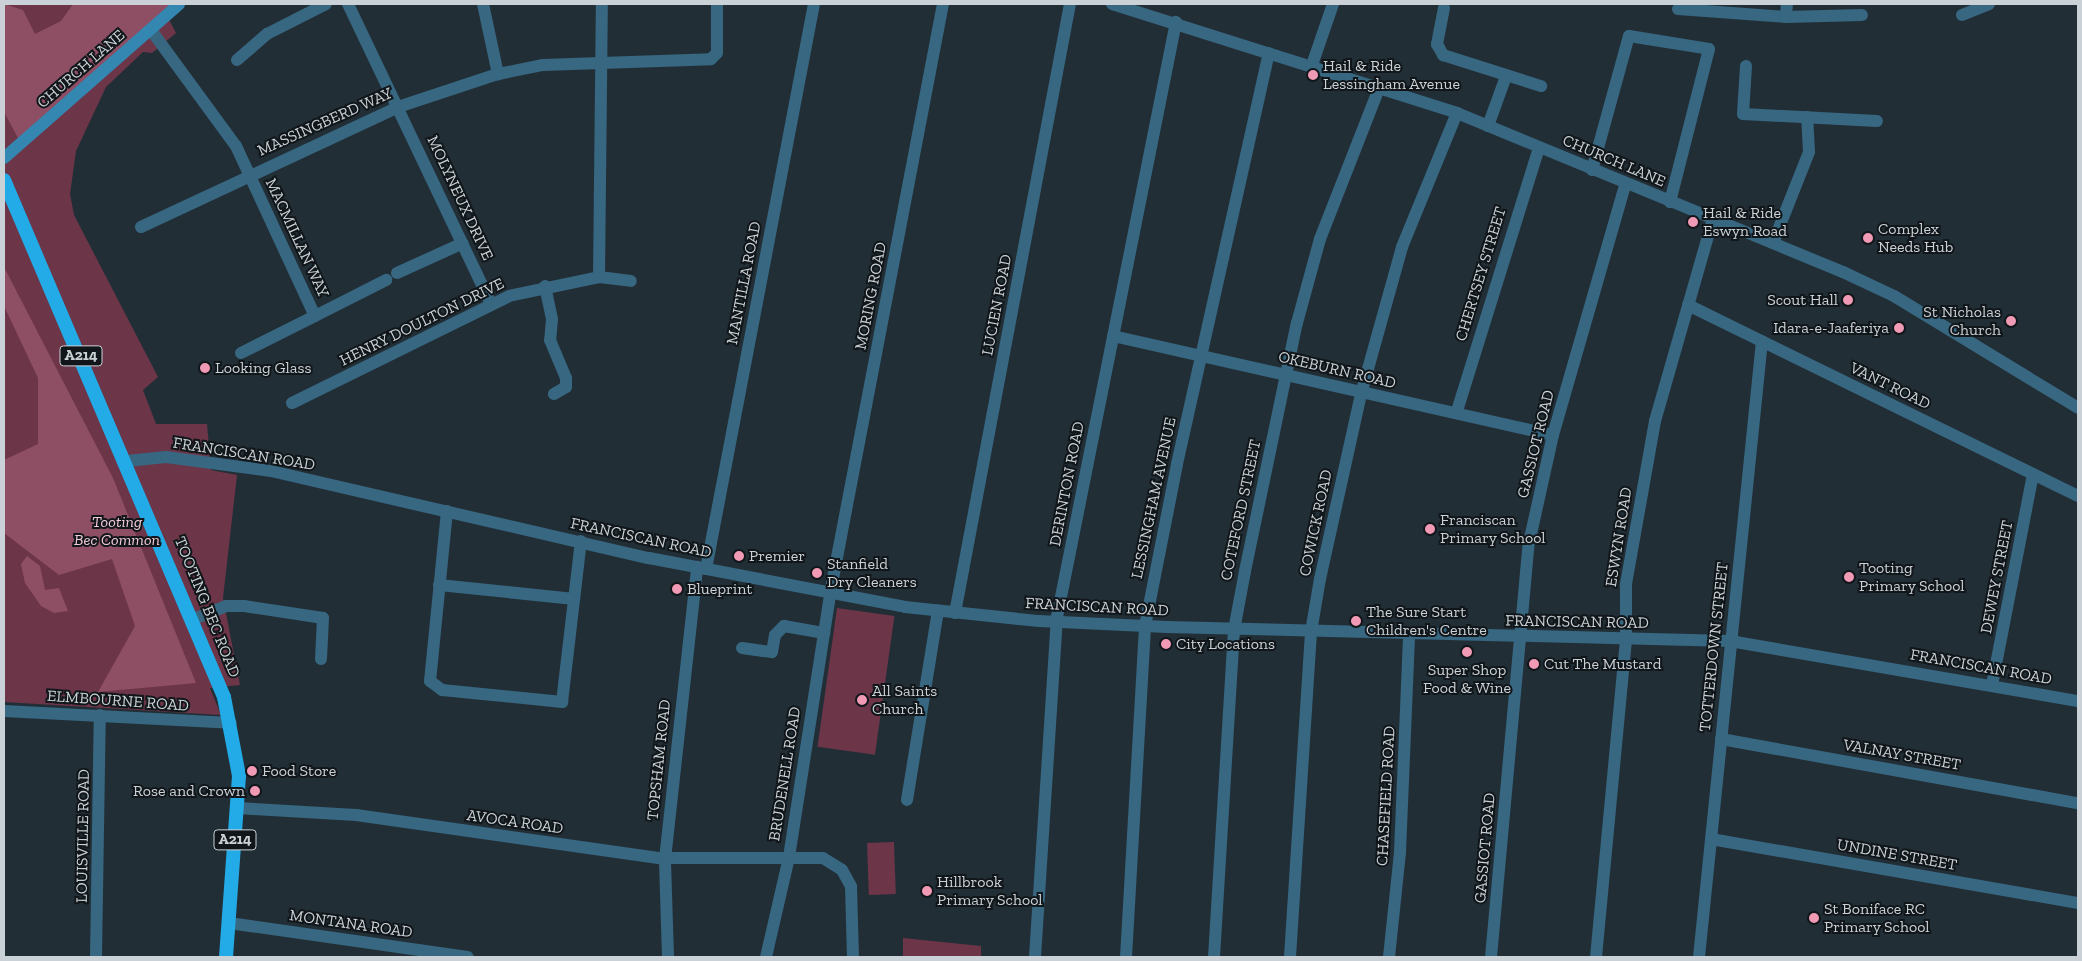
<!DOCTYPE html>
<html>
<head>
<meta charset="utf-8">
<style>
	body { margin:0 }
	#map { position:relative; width:2082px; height:961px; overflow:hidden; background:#222e36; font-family:"Zilla Slab",serif }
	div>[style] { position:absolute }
	.green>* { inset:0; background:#6c3548; transform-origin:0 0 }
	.forest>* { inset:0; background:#8e4f64 }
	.minor>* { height:12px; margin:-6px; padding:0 6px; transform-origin:6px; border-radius:6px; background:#376781 }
	.tertiary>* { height:12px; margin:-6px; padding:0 6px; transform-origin:6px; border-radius:6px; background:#376781 }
	.secondary>* { height:12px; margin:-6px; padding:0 6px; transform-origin:6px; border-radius:6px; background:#3487b1 }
	.trunk>* { height:14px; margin:-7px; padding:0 7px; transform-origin:7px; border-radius:7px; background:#22abe6 }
	.dots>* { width:14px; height:14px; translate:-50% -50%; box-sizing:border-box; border:2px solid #101619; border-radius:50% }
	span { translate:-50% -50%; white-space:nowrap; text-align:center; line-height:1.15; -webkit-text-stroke:4px #101619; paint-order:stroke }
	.shield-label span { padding:1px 4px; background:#101619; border:1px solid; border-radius:4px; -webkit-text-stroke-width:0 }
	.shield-label { font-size:15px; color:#cbd2d7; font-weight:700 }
	.poi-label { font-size:16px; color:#cbd2d7 }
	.left { translate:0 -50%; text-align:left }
	.right { translate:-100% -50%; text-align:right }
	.street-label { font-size:16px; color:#cbd2d7 }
	.park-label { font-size:16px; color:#f6ced9; font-style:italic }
	.frame { position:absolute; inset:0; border:5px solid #cbd2d7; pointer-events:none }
</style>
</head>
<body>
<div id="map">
	<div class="green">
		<div style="clip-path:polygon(4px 4px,161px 4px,176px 33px,152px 53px,143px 52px,106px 87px,76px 151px,70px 194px,74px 215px,158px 377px,143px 390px,156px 424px,207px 424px,211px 470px,237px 475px,223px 598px,240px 685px,210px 688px,221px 715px,4px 702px)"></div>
		<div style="left:837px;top:608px;width:58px;height:140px;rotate:8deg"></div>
		<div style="left:894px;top:842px;width:52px;height:27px;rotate:88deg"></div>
		<div style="clip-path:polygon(903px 938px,981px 946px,981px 957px,903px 957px)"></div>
	</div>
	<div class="forest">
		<div style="clip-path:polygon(4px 4px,23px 10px,35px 34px,61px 21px,73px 4px,172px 4px,18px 138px,4px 112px)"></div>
		<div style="clip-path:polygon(4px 267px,113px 478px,196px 683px,98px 692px,135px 626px,112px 559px,59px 575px,4px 533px,4px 460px,38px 444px,38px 378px,4px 306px)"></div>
		<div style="clip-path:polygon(27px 556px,40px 566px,45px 590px,59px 588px,68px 611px,54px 613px,41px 606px,25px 583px,21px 564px)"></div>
	</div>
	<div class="minor">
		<div style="left:348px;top:4px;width:332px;rotate:64.5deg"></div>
		<div style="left:483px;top:4px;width:72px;rotate:77.9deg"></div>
		<div style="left:498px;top:74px;width:46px;rotate:-11.3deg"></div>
		<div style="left:543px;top:65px;width:168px;rotate:-2deg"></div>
		<div style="left:711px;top:59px;width:8px;rotate:-45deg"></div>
		<div style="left:717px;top:53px;width:49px;rotate:-90deg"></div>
		<div style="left:1112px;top:4px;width:362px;rotate:17.5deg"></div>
		<div style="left:1457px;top:113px;width:417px;rotate:22.4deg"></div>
		<div style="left:1843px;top:272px;width:56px;rotate:25.2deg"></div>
		<div style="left:1894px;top:296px;width:215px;rotate:31.3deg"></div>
		<div style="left:1444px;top:8px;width:37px;rotate:101deg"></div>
		<div style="left:1437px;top:44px;width:13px;rotate:61deg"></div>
		<div style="left:1443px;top:55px;width:103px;rotate:17.6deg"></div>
		<div style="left:1678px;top:9px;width:108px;rotate:4.2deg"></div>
		<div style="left:1786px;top:17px;width:76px;rotate:-1.5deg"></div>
		<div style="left:1962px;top:15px;width:29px;rotate:-22deg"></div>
		<div style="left:1786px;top:17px;width:13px;rotate:-86deg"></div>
		<div style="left:151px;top:30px;width:144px;rotate:53.8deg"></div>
		<div style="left:236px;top:146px;width:187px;rotate:65.1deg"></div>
		<div style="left:315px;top:316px;width:80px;rotate:-26.9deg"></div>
		<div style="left:237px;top:60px;width:40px;rotate:-41deg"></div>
		<div style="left:267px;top:34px;width:66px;rotate:-27deg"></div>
		<div style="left:1312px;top:65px;width:65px;rotate:-71deg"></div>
		<div style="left:1746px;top:66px;width:48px;rotate:93.6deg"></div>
		<div style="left:1743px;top:114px;width:134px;rotate:3deg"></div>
		<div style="left:1488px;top:126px;width:50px;rotate:-70.1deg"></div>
		<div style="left:1592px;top:170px;width:139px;rotate:-74.6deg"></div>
		<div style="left:1629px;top:36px;width:81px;rotate:9.2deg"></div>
		<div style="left:1709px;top:49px;width:158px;rotate:104.3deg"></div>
		<div style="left:141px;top:227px;width:284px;rotate:-25deg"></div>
		<div style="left:398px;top:107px;width:105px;rotate:-18.3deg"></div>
		<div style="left:1773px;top:243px;width:98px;rotate:-68.4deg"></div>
		<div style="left:1809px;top:152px;width:35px;rotate:-93deg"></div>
		<div style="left:397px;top:273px;width:72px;rotate:-24.4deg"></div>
		<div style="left:599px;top:277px;width:273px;rotate:-89.4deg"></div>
		<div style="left:545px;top:286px;width:34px;rotate:78deg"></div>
		<div style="left:552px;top:319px;width:21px;rotate:95deg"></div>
		<div style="left:550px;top:340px;width:41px;rotate:67.2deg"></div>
		<div style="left:566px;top:378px;width:9px;rotate:90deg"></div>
		<div style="left:566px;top:387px;width:14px;rotate:150deg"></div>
		<div style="left:1688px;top:305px;width:434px;rotate:26.1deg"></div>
		<div style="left:1113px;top:336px;width:451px;rotate:12.7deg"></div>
		<div style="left:241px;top:353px;width:83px;rotate:-26.6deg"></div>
		<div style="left:292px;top:403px;width:242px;rotate:-26.2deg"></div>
		<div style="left:509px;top:296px;width:92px;rotate:-11.9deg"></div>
		<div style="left:599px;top:277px;width:32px;rotate:7deg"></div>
		<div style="left:1457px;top:411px;width:275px;rotate:-72.7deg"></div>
		<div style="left:447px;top:511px;width:171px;rotate:95.7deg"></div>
		<div style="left:430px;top:681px;width:15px;rotate:37deg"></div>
		<div style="left:442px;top:690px;width:121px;rotate:5.7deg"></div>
		<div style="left:562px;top:702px;width:162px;rotate:-83.3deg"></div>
		<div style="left:706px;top:569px;width:575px;rotate:-79.18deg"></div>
		<div style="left:439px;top:585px;width:136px;rotate:5.9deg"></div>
		<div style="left:955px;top:613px;width:620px;rotate:-79.31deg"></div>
		<div style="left:194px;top:619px;width:35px;rotate:-22deg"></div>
		<div style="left:226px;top:606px;width:18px"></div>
		<div style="left:244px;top:606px;width:80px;rotate:8.6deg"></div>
		<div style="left:323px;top:618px;width:41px;rotate:92.8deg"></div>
		<div style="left:742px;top:648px;width:30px;rotate:8deg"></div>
		<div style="left:772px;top:652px;width:17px;rotate:-80deg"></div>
		<div style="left:775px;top:635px;width:13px;rotate:-45deg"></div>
		<div style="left:784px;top:626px;width:41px;rotate:9.9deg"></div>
		<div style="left:1992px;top:685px;width:214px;rotate:-79deg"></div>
		<div style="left:4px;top:711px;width:227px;rotate:3deg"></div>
		<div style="left:1721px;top:739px;width:363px;rotate:10.2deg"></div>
		<div style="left:907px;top:800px;width:192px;rotate:-80.7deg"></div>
		<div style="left:237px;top:808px;width:119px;rotate:3.4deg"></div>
		<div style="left:356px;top:815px;width:307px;rotate:8.1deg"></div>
		<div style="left:660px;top:858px;width:163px"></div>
		<div style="left:823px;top:858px;width:22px;rotate:32deg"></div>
		<div style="left:842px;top:870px;width:18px;rotate:61deg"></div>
		<div style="left:851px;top:886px;width:71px;rotate:88.4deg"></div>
		<div style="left:1711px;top:839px;width:373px;rotate:9.9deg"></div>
		<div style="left:229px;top:923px;width:241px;rotate:8.1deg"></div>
		<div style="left:96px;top:957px;width:242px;rotate:-89.1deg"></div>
		<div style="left:668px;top:957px;width:98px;rotate:-91.8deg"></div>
		<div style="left:665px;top:859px;width:294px;rotate:-83.7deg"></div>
		<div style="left:766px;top:957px;width:103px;rotate:-77deg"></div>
		<div style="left:789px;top:857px;width:266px;rotate:-81.1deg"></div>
		<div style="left:830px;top:594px;width:601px;rotate:-79.16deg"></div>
		<div style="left:1035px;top:957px;width:341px;rotate:-86.3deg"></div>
		<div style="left:1057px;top:617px;width:607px;rotate:-78.69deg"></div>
		<div style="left:1126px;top:957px;width:332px;rotate:-86.7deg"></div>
		<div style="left:1145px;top:626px;width:165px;rotate:-78.8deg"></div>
		<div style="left:1177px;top:464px;width:421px;rotate:-77.4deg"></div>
		<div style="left:1214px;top:957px;width:328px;rotate:-86.5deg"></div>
		<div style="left:1234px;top:630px;width:60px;rotate:-79.4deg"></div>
		<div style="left:1245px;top:571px;width:253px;rotate:-78.2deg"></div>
		<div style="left:1297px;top:323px;width:87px;rotate:-74.7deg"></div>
		<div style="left:1320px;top:239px;width:164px;rotate:-68.6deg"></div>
		<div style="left:1290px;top:957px;width:326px;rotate:-86.3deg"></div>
		<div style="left:1311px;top:632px;width:54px;rotate:-80.4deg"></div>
		<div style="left:1320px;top:579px;width:189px;rotate:-77.5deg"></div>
		<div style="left:1361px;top:394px;width:153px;rotate:-74.4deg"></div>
		<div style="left:1402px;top:247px;width:145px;rotate:-67.7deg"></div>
		<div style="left:1389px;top:957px;width:106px;rotate:-84deg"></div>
		<div style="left:1400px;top:852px;width:217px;rotate:-87.6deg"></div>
		<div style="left:1491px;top:957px;width:416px;rotate:-84.8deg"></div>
		<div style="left:1529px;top:543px;width:111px;rotate:-77.5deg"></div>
		<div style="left:1553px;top:435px;width:260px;rotate:-73.9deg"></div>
		<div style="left:1596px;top:957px;width:319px;rotate:-84.6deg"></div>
		<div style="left:1626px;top:639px;width:55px;rotate:-90deg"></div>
		<div style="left:1626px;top:584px;width:166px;rotate:-79.9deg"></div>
		<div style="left:1655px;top:421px;width:210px;rotate:-74deg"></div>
		<div style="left:1699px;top:957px;width:619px;rotate:-84.16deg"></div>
	</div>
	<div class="tertiary">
		<div style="left:127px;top:461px;width:39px;rotate:-6deg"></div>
		<div style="left:166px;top:457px;width:106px;rotate:7.6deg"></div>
		<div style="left:271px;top:471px;width:388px;rotate:13deg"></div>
		<div style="left:649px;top:558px;width:261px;rotate:10.8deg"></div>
		<div style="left:905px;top:607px;width:135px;rotate:6deg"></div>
		<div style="left:1039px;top:621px;width:128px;rotate:2.7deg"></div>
		<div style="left:1167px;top:627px;width:563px;rotate:1.42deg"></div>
		<div style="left:1730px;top:641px;width:353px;rotate:9.8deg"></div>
	</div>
	<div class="secondary">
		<div style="left:4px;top:158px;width:233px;rotate:-41.3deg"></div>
	</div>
	<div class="trunk">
		<div style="left:4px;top:180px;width:562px;rotate:66.95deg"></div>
		<div style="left:224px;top:697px;width:80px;rotate:79.2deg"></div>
		<div style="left:239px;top:776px;width:181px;rotate:94.1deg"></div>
	</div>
	<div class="dots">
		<div style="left:1313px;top:75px;background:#f09ab5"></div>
		<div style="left:1693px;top:222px;background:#f09ab5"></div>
		<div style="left:1868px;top:238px;background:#f09ab5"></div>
		<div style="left:1848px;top:300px;background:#f09ab5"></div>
		<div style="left:2011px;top:321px;background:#f09ab5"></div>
		<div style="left:1899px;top:328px;background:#f09ab5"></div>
		<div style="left:205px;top:368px;background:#f09ab5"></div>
		<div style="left:1430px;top:529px;background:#f09ab5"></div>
		<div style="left:739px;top:556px;background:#f09ab5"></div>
		<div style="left:817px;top:573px;background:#f09ab5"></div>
		<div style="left:1849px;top:577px;background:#f09ab5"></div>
		<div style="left:677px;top:589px;background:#f09ab5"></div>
		<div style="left:1356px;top:621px;background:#f09ab5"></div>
		<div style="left:1166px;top:644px;background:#f09ab5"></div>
		<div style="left:1467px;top:652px;background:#f09ab5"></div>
		<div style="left:1534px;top:664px;background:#f09ab5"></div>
		<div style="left:862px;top:700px;background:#f09ab5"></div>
		<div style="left:252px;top:771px;background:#f09ab5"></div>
		<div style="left:255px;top:791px;background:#f09ab5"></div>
		<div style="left:927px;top:891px;background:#f09ab5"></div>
		<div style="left:1814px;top:918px;background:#f09ab5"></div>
	</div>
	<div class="shield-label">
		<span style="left:81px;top:356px">A214</span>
		<span style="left:235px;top:840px">A214</span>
	</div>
	<div class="poi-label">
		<span class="left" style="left:1323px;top:75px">Hail &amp; Ride<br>Lessingham Avenue</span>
		<span class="left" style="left:1703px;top:222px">Hail &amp; Ride<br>Eswyn Road</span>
		<span class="left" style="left:1878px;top:238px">Complex<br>Needs Hub</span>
		<span class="right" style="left:1838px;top:300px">Scout Hall</span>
		<span class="right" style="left:2001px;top:321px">St Nicholas<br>Church</span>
		<span class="right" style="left:1889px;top:328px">Idara-e-Jaaferiya</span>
		<span class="left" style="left:215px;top:368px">Looking Glass</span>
		<span class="left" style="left:1440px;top:529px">Franciscan<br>Primary School</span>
		<span class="left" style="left:749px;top:556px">Premier</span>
		<span class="left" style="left:827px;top:573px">Stanfield<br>Dry Cleaners</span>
		<span class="left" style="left:1859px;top:577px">Tooting<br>Primary School</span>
		<span class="left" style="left:687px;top:589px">Blueprint</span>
		<span class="left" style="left:1366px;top:621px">The Sure Start<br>Children's Centre</span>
		<span class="left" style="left:1176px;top:644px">City Locations</span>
		<span class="left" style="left:1544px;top:664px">Cut The Mustard</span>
		<span style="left:1467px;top:679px">Super Shop<br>Food &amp; Wine</span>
		<span class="left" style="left:872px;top:700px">All Saints<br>Church</span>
		<span class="left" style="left:262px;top:771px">Food Store</span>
		<span class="right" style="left:245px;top:791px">Rose and Crown</span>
		<span class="left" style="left:937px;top:891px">Hillbrook<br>Primary School</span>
		<span class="left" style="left:1824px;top:918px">St Boniface RC<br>Primary School</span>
	</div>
	<div class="street-label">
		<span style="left:81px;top:69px;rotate:-41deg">CHURCH LANE</span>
		<span style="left:325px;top:122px;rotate:-24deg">MASSINGBERD WAY</span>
		<span style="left:1614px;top:161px;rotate:23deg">CHURCH LANE</span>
		<span style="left:460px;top:198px;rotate:65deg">MOLYNEUX DRIVE</span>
		<span style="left:297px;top:238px;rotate:65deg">MACMILLAN WAY</span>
		<span style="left:1481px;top:274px;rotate:-73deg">CHERTSEY STREET</span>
		<span style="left:744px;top:283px;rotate:-79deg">MANTILLA ROAD</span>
		<span style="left:871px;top:296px;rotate:-79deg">MORING ROAD</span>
		<span style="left:997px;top:305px;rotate:-79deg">LUCIEN ROAD</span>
		<span style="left:422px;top:322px;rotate:-26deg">HENRY DOULTON DRIVE</span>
		<span style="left:1337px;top:370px;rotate:13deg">OKEBURN ROAD</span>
		<span style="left:1890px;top:386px;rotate:26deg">VANT ROAD</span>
		<span style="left:1536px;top:444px;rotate:-76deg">GASSIOT ROAD</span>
		<span style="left:244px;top:454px;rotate:9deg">FRANCISCAN ROAD</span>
		<span style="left:1067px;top:484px;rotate:-79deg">DERINTON ROAD</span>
		<span style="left:1154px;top:498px;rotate:-78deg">LESSINGHAM AVENUE</span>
		<span style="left:1241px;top:510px;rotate:-78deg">COTEFORD STREET</span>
		<span style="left:1316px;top:523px;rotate:-78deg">COWICK ROAD</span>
		<span style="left:1619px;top:537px;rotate:-81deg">ESWYN ROAD</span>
		<span style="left:641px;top:538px;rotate:12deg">FRANCISCAN ROAD</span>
		<span style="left:1997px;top:577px;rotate:-79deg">DEWEY STREET</span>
		<span style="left:207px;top:607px;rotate:68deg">TOOTING BEC ROAD</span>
		<span style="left:1097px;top:607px;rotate:3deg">FRANCISCAN ROAD</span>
		<span style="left:1577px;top:622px;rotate:1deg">FRANCISCAN ROAD</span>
		<span style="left:1714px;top:647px;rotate:-84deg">TOTTERDOWN STREET</span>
		<span style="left:1981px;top:667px;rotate:10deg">FRANCISCAN ROAD</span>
		<span style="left:118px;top:701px;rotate:4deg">ELMBOURNE ROAD</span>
		<span style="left:1902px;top:755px;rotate:10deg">VALNAY STREET</span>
		<span style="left:659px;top:760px;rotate:-84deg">TOPSHAM ROAD</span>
		<span style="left:785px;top:774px;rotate:-81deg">BRUDENELL ROAD</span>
		<span style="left:1386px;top:796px;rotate:-87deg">CHASEFIELD ROAD</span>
		<span style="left:515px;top:822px;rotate:8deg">AVOCA ROAD</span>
		<span style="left:83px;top:836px;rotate:-89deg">LOUISVILLE ROAD</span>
		<span style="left:1485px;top:848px;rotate:-85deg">GASSIOT ROAD</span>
		<span style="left:1897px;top:855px;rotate:10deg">UNDINE STREET</span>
		<span style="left:351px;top:924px;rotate:8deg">MONTANA ROAD</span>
	</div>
	<div class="park-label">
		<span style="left:117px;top:531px">Tooting<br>Bec Common</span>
	</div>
	<div class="frame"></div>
</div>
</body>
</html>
